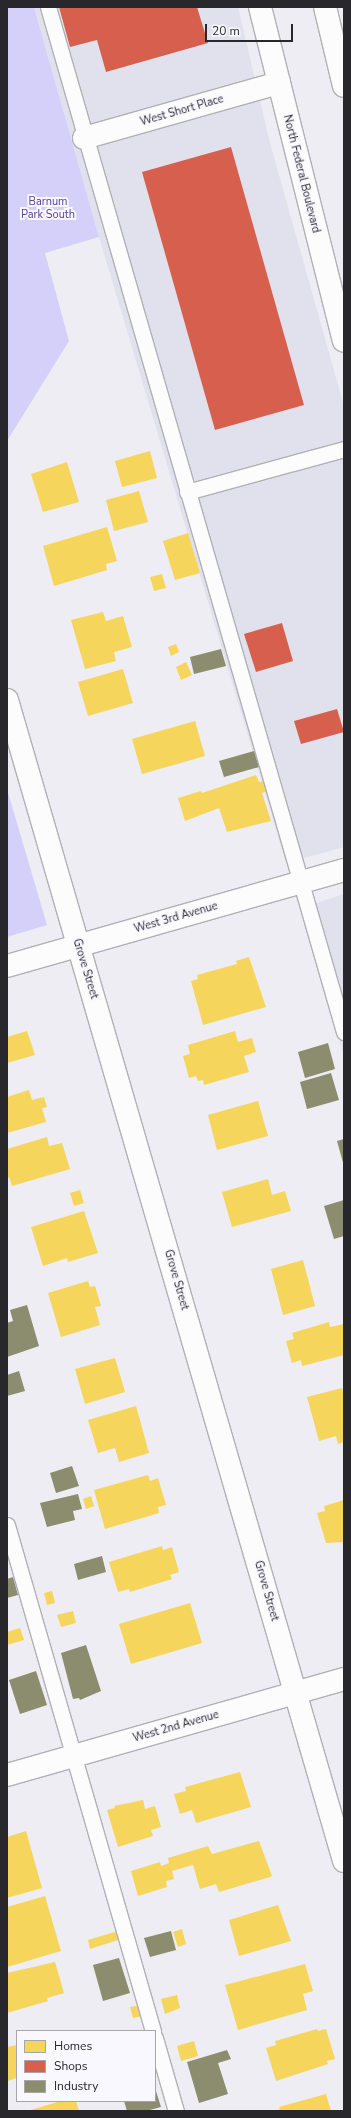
<!DOCTYPE html>
<html>
<head>
<meta charset="utf-8">
<style>
	body { margin:0 }
	#map { position:relative; width:351px; height:2118px; overflow:hidden; background:#ededf3; font-family:"Nunito Sans",sans-serif }
	div>[style] { position:absolute }
	[style*='--x'] { left:calc(var(--x)*1px); top:calc(var(--y)*1px); width:calc(var(--w)*1px); rotate:calc(var(--a)*1deg) }
	.built>* { inset:0; background:#e1e1ee }
	.green>* { inset:0; background:#d5d0f9 }
	.homes>* { inset:0; background:#f6d55c }
	.shops>* { inset:0; background:#d6604d }
	.industry>* { inset:0; background:#8c8c6e }
	.roads { filter:drop-shadow(1px 0 #b0b0b5) drop-shadow(-1px 0 #b0b0b5) drop-shadow(0 1px #b0b0b5) drop-shadow(0 -1px #b0b0b5) }
	.lane>* { height:15px; margin:-7.5px; padding:0 7.5px; transform-origin:7.5px; border-radius:7.5px; background:#fcfcfd }
	.street>* { height:22px; margin:-11px; padding:0 11px; transform-origin:11px; border-radius:11px; background:#fcfcfd }
	.primary>* { height:22px; margin:-11px; padding:0 11px; transform-origin:11px; border-radius:11px; background:#fcfcfd }
	span { translate:-50% -50%; white-space:nowrap; text-align:center; line-height:1.15; -webkit-text-stroke:4px #f9f8ff; paint-order:stroke }
	.street-label { font-size:11px; color:#28282c }
	.park-label { font-size:11px; color:#543f9b }
	.frame { position:absolute; inset:0; border:8px solid #28282c; pointer-events:none }
	.legend { position:absolute; left:16px; top:2030px; width:140px; height:72px; box-sizing:border-box; background:#f9f8ff; border:1px solid #a5a5ab; margin:0; padding:5px 7px; list-style:none; font-size:12px; color:#28282c }
	.legend li { display:flex; align-items:center; gap:8px; height:20px }
	.legend b { width:20px; border:1px solid #a5a5ab }
	.scale { position:absolute; left:205px; top:24px; width:88px; height:18px; box-sizing:border-box; border:2px solid #28282c; border-top:0; padding-left:5px; font-size:12px; line-height:14px; white-space:nowrap; color:#28282c; -webkit-text-stroke:3px #f9f8ff; paint-order:stroke }
</style>
</head>
<body>
<div id="map">
	<div class="built">
		<div style="clip-path:polygon(34px 7px,238px 7px,270px 143px,344px 406px,344px 847px,286px 863px,99px 237px)"></div>
		<div style="clip-path:polygon(344px 894px,344px 1056px,301px 908px)"></div>
	</div>
	<div class="green">
		<div style="clip-path:polygon(7px 7px,34px 7px,99px 237px,45px 253px,69px 341px,7px 441px)"></div>
		<div style="clip-path:polygon(7px 789px,47px 925px,7px 937px)"></div>
	</div>
	<div class="homes">
		<div style="clip-path:polygon(150px 451px,157px 478px,122px 487px,115px 461px)"></div>
		<div style="clip-path:polygon(67px 462px,79px 502px,43px 512px,31px 474px)"></div>
		<div style="clip-path:polygon(139px 491px,148px 522px,114px 531px,106px 500px)"></div>
		<div style="clip-path:polygon(107px 527px,117px 561px,106px 564px,107px 570px,54px 586px,43px 546px)"></div>
		<div style="clip-path:polygon(188px 533px,200px 573px,175px 580px,163px 541px)"></div>
		<div style="clip-path:polygon(162px 574px,166px 588px,154px 591px,150px 577px)"></div>
		<div style="clip-path:polygon(103px 612px,106px 621px,123px 616px,132px 647px,114px 652px,116px 661px,85px 669px,71px 620px)"></div>
		<div style="clip-path:polygon(176px 644px,179px 652px,171px 656px,168px 647px)"></div>
		<div style="clip-path:polygon(186px 662px,192px 675px,181px 680px,176px 667px)"></div>
		<div style="clip-path:polygon(123px 669px,133px 703px,88px 716px,78px 682px)"></div>
		<div style="clip-path:polygon(195px 721px,205px 756px,142px 774px,132px 739px)"></div>
		<div style="clip-path:polygon(256px 775px,259px 782px,265px 781px,269px 791px,262px 793px,271px 821px,227px 832px,219px 808px,185px 821px,178px 798px,201px 791px,202px 793px)"></div>
		<div style="clip-path:polygon(249px 957px,266px 1007px,203px 1025px,191px 981px,198px 979px,197px 975px,237px 964px,236px 961px)"></div>
		<div style="clip-path:polygon(27px 1031px,35px 1055px,7px 1063px,7px 1037px)"></div>
		<div style="clip-path:polygon(235px 1031px,238px 1042px,252px 1038px,256px 1052px,244px 1056px,249px 1072px,204px 1085px,203px 1080px,198px 1081px,196px 1076px,189px 1078px,183px 1056px,190px 1054px,188px 1045px)"></div>
		<div style="clip-path:polygon(29px 1090px,32px 1100px,44px 1097px,47px 1107px,42px 1108px,46px 1122px,7px 1133px,7px 1097px)"></div>
		<div style="clip-path:polygon(258px 1101px,268px 1136px,217px 1150px,208px 1115px)"></div>
		<div style="clip-path:polygon(47px 1137px,49px 1146px,62px 1143px,70px 1169px,12px 1186px,9px 1177px,7px 1178px,7px 1149px)"></div>
		<div style="clip-path:polygon(268px 1179px,272px 1195px,285px 1191px,291px 1211px,232px 1227px,222px 1192px)"></div>
		<div style="clip-path:polygon(80px 1190px,84px 1203px,74px 1206px,70px 1193px)"></div>
		<div style="clip-path:polygon(84px 1211px,98px 1253px,68px 1262px,67px 1258px,43px 1266px,31px 1227px)"></div>
		<div style="clip-path:polygon(303px 1260px,315px 1306px,283px 1315px,271px 1269px)"></div>
		<div style="clip-path:polygon(88px 1281px,90px 1287px,95px 1286px,101px 1306px,95px 1307px,100px 1325px,61px 1337px,48px 1293px)"></div>
		<div style="clip-path:polygon(329px 1322px,330px 1327px,344px 1324px,344px 1355px,302px 1366px,301px 1360px,292px 1363px,286px 1341px,294px 1339px,292px 1333px)"></div>
		<div style="clip-path:polygon(115px 1358px,125px 1392px,85px 1404px,75px 1369px)"></div>
		<div style="clip-path:polygon(342px 1388px,344px 1397px,344px 1442px,338px 1444px,336px 1436px,319px 1441px,307px 1397px)"></div>
		<div style="clip-path:polygon(136px 1406px,149px 1453px,119px 1462px,115px 1448px,98px 1453px,88px 1420px)"></div>
		<div style="clip-path:polygon(148px 1475px,150px 1481px,158px 1478px,166px 1505px,158px 1507px,159px 1513px,105px 1529px,94px 1490px)"></div>
		<div style="clip-path:polygon(91px 1496px,94px 1506px,86px 1509px,83px 1499px)"></div>
		<div style="clip-path:polygon(344px 1500px,344px 1542px,326px 1543px,317px 1513px,325px 1511px,324px 1506px)"></div>
		<div style="clip-path:polygon(162px 1546px,163px 1550px,172px 1547px,179px 1572px,170px 1575px,172px 1579px,130px 1592px,129px 1589px,118px 1592px,109px 1562px)"></div>
		<div style="clip-path:polygon(52px 1591px,55px 1603px,47px 1605px,44px 1593px)"></div>
		<div style="clip-path:polygon(190px 1603px,202px 1643px,131px 1664px,119px 1624px)"></div>
		<div style="clip-path:polygon(73px 1611px,76px 1623px,61px 1627px,57px 1615px)"></div>
		<div style="clip-path:polygon(20px 1628px,24px 1640px,7px 1645px,7px 1632px)"></div>
		<div style="clip-path:polygon(240px 1772px,251px 1807px,196px 1823px,192px 1810px,180px 1814px,174px 1794px,186px 1791px,185px 1787px)"></div>
		<div style="clip-path:polygon(143px 1800px,145px 1809px,155px 1806px,161px 1827px,151px 1830px,153px 1836px,118px 1847px,107px 1810px,115px 1808px,114px 1806px)"></div>
		<div style="clip-path:polygon(26px 1831px,42px 1888px,7px 1898px,7px 1837px)"></div>
		<div style="clip-path:polygon(259px 1841px,272px 1876px,270px 1877px,219px 1892px,216px 1884px,200px 1889px,193px 1865px,172px 1871px,174px 1879px,166px 1881px,167px 1887px,138px 1896px,131px 1871px,160px 1862px,161px 1866px,169px 1863px,168px 1858px,208px 1846px,212px 1854px)"></div>
		<div style="clip-path:polygon(45px 1896px,61px 1951px,7px 1967px,7px 1907px)"></div>
		<div style="clip-path:polygon(278px 1905px,291px 1941px,239px 1956px,229px 1920px)"></div>
		<div style="clip-path:polygon(182px 1929px,186px 1944px,178px 1947px,173px 1932px)"></div>
		<div style="clip-path:polygon(118px 1931px,121px 1939px,90px 1949px,88px 1940px)"></div>
		<div style="clip-path:polygon(55px 1962px,64px 1993px,47px 1998px,48px 2001px,7px 2013px,7px 1973px)"></div>
		<div style="clip-path:polygon(305px 1964px,313px 1991px,303px 1994px,307px 2010px,238px 2030px,225px 1985px)"></div>
		<div style="clip-path:polygon(177px 1995px,180px 2008px,165px 2014px,161px 1999px)"></div>
		<div style="clip-path:polygon(140px 2005px,143px 2016px,133px 2018px,130px 2007px)"></div>
		<div style="clip-path:polygon(317px 2029px,318px 2031px,326px 2029px,335px 2059px,327px 2061px,328px 2064px,276px 2081px,266px 2048px,276px 2045px,275px 2041px)"></div>
		<div style="clip-path:polygon(194px 2041px,198px 2056px,181px 2061px,177px 2046px)"></div>
		<div style="clip-path:polygon(17px 2045px,17px 2082px,16px 2078px,8px 2081px,7px 2076px,7px 2047px)"></div>
		<div style="clip-path:polygon(326px 2094px,331px 2111px,275px 2111px,280px 2109px,279px 2107px)"></div>
		<div style="clip-path:polygon(61px 2101px,76px 2101px,79px 2111px,27px 2111px)"></div>
	</div>
	<div class="shops">
		<div style="clip-path:polygon(59px 7px,197px 7px,208px 43px,106px 72px,97px 40px,70px 47px)"></div>
		<div style="clip-path:polygon(231px 147px,304px 405px,215px 430px,142px 172px)"></div>
		<div style="clip-path:polygon(282px 623px,293px 661px,256px 672px,244px 634px)"></div>
		<div style="clip-path:polygon(337px 709px,344px 732px,301px 744px,294px 721px)"></div>
	</div>
	<div class="industry">
		<div style="clip-path:polygon(221px 649px,226px 666px,194px 674px,190px 657px)"></div>
		<div style="clip-path:polygon(254px 751px,259px 767px,224px 777px,219px 761px)"></div>
		<div style="clip-path:polygon(328px 1043px,335px 1069px,305px 1078px,298px 1052px)"></div>
		<div style="clip-path:polygon(331px 1073px,339px 1100px,307px 1109px,300px 1082px)"></div>
		<div style="clip-path:polygon(344px 1139px,344px 1166px,337px 1141px)"></div>
		<div style="clip-path:polygon(344px 1200px,344px 1236px,334px 1239px,324px 1206px)"></div>
		<div style="clip-path:polygon(27px 1305px,39px 1346px,7px 1357px,7px 1323px,13px 1321px,10px 1310px)"></div>
		<div style="clip-path:polygon(19px 1371px,25px 1391px,7px 1396px,7px 1375px)"></div>
		<div style="clip-path:polygon(72px 1466px,79px 1486px,56px 1493px,50px 1473px)"></div>
		<div style="clip-path:polygon(78px 1494px,82px 1509px,73px 1511px,75px 1520px,47px 1527px,40px 1503px)"></div>
		<div style="clip-path:polygon(102px 1556px,106px 1572px,78px 1580px,74px 1564px)"></div>
		<div style="clip-path:polygon(13px 1577px,18px 1595px,7px 1598px,7px 1579px)"></div>
		<div style="clip-path:polygon(86px 1645px,101px 1691px,80px 1700px,79px 1698px,73px 1699px,61px 1653px)"></div>
		<div style="clip-path:polygon(36px 1671px,47px 1705px,20px 1714px,9px 1680px)"></div>
		<div style="clip-path:polygon(171px 1931px,176px 1950px,150px 1957px,144px 1938px)"></div>
		<div style="clip-path:polygon(119px 1958px,130px 1993px,103px 2001px,93px 1965px)"></div>
		<div style="clip-path:polygon(227px 2050px,231px 2059px,218px 2063px,228px 2094px,199px 2103px,187px 2062px)"></div>
		<div style="clip-path:polygon(155px 2088px,161px 2107px,146px 2111px,127px 2111px,124px 2101px,155px 2101px)"></div>
	</div>
	<div class="roads">
		<div class="lane">
			<div style="--x:48;--y:7;--w:1067;--a:73.89"></div>
			<div style="--x:187;--y:492;--w:163;--a:-15.3"></div>
			<div style="--x:7;--y:1525;--w:527;--a:73.91"></div>
			<div style="--x:155;--y:2038;--w:76;--a:74"></div>
		</div>
		<div class="street">
			<div style="--x:84;--y:138;--w:203;--a:-15.8"></div>
			<div style="--x:7;--y:700;--w:1209;--a:73.81"></div>
			<div style="--x:7;--y:966;--w:350;--a:-15.9"></div>
			<div style="--x:7;--y:1775;--w:350;--a:-15.9"></div>
		</div>
		<div class="primary">
			<div style="--x:260;--y:7;--w:344;--a:75.9"></div>
			<div style="--x:325;--y:7;--w:81;--a:76.5"></div>
		</div>
	</div>
	<div class="street-label">
		<span style="left:182px;top:111px;rotate:-16deg">West Short Place</span>
		<span style="left:301px;top:174px;rotate:76deg">North Federal Boulevard</span>
		<span style="left:176px;top:918px;rotate:-16deg">West 3rd Avenue</span>
		<span style="left:85px;top:969px;rotate:73deg">Grove Street</span>
		<span style="left:176px;top:1280px;rotate:74deg">Grove Street</span>
		<span style="left:266px;top:1591px;rotate:74deg">Grove Street</span>
		<span style="left:176px;top:1727px;rotate:-16deg">West 2nd Avenue</span>
	</div>
	<div class="park-label">
		<span style="left:48px;top:209px">Barnum<br>Park South</span>
	</div>
	<div class="frame"></div>
	<ul class="legend">
	<li><b style="height:11px;background:#f6d55c"></b>Homes</li>
	<li><b style="height:11px;background:#d6604d"></b>Shops</li>
	<li><b style="height:11px;background:#8c8c6e"></b>Industry</li>
	</ul>
	<div class="scale">20 m</div>
</div>
</body>
</html>
